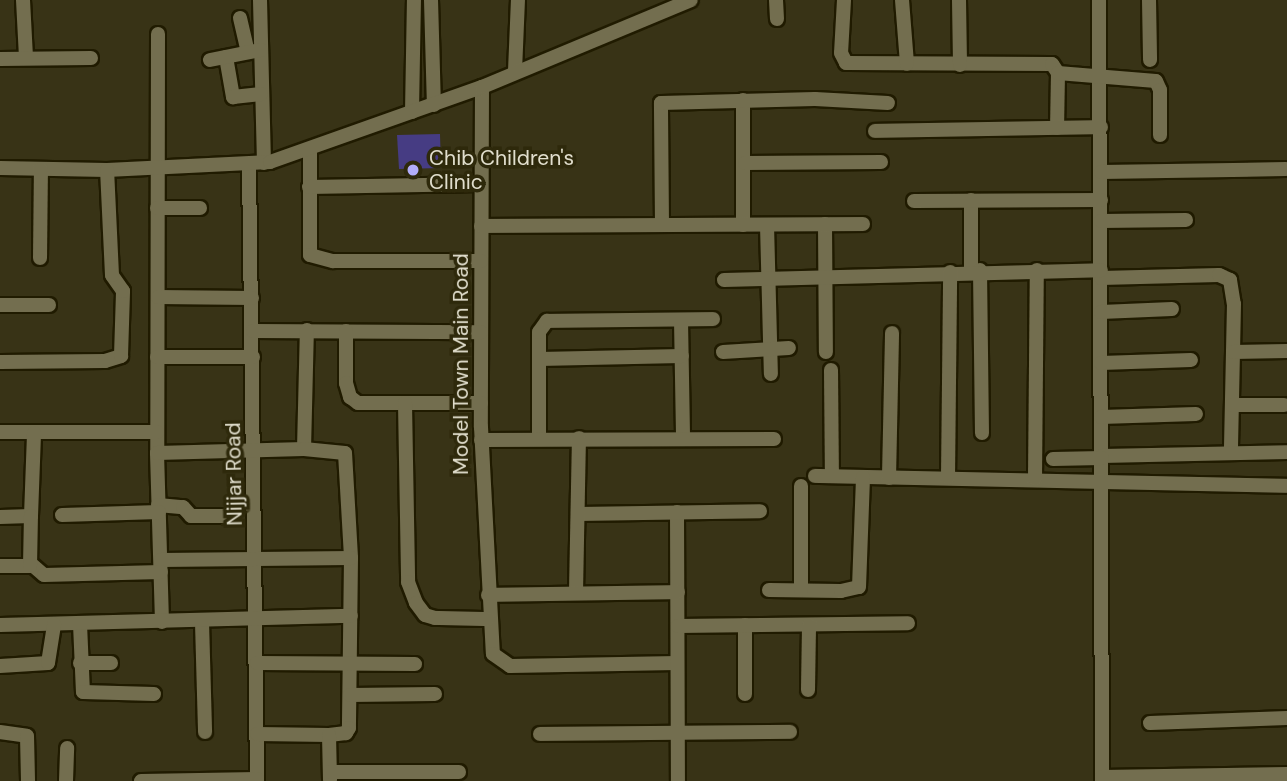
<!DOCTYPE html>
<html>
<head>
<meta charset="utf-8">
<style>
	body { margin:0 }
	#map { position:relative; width:1287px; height:781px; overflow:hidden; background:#383316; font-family:"DM Sans",sans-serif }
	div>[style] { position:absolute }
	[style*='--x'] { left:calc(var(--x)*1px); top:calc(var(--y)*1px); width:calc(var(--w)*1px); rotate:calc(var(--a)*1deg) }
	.building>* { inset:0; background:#463c83 }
	.roads { filter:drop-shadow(2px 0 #201b00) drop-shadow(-2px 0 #201b00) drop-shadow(0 2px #201b00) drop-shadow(0 -2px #201b00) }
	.minor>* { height:14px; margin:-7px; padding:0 7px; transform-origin:7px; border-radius:7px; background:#736e4f }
	.dots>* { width:19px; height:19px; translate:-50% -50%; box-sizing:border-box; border:4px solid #2e290b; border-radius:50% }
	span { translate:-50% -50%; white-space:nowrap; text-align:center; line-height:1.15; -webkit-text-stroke:7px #2e290b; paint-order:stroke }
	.poi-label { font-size:21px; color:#e1decd }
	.left { translate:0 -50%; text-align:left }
	.street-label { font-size:21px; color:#e1decd }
</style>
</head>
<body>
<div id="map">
	<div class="building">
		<div style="clip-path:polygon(440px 134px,441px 168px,399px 169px,397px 135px)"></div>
	</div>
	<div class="roads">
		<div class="minor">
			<div style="--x:23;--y:0;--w:58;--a:87"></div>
			<div style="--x:260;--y:0;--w:163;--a:88.6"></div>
			<div style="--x:431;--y:0;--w:105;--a:88.4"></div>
			<div style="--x:776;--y:0;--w:19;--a:87"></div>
			<div style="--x:844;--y:0;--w:53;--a:93.2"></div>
			<div style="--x:841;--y:53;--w:11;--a:63"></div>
			<div style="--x:846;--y:63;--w:206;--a:0.3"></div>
			<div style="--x:1052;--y:64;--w:11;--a:56"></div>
			<div style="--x:1058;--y:73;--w:55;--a:91"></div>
			<div style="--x:902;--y:0;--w:64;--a:85.5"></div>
			<div style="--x:959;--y:0;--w:65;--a:89.1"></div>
			<div style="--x:1099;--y:0;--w:781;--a:89.78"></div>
			<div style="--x:1149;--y:0;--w:60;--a:89"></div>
			<div style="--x:240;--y:18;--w:35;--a:77"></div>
			<div style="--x:158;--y:34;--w:419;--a:90.1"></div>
			<div style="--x:157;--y:453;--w:169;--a:88.3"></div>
			<div style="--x:226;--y:57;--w:41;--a:80.1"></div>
			<div style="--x:233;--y:97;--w:28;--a:-6"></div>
			<div style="--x:0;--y:59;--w:91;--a:-0.6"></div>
			<div style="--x:210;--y:60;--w:52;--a:-11.1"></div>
			<div style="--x:515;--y:71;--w:71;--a:-87.6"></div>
			<div style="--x:1058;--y:73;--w:98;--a:4.7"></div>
			<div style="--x:1156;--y:81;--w:10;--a:66"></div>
			<div style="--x:1160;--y:90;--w:45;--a:90"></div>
			<div style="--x:482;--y:87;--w:340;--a:90.2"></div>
			<div style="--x:481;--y:427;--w:227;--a:87"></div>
			<div style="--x:493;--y:654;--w:21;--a:35"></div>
			<div style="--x:510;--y:666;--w:167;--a:-1"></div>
			<div style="--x:743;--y:100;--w:125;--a:90"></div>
			<div style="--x:412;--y:112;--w:112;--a:-89"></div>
			<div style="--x:875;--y:131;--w:226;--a:-1"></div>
			<div style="--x:310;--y:151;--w:104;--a:90"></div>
			<div style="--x:310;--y:255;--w:24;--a:15"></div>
			<div style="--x:333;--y:261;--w:148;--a:0"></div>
			<div style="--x:745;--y:163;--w:136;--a:-0.4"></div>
			<div style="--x:249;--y:166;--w:615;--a:89.25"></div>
			<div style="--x:0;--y:168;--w:107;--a:1.1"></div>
			<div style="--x:107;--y:170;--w:163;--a:-2.8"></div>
			<div style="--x:270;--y:162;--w:225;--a:-19.5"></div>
			<div style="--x:482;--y:87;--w:226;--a:-22.6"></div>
			<div style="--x:1101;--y:172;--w:185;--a:-0.9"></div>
			<div style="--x:309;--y:187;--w:172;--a:-1"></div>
			<div style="--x:971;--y:200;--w:71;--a:90"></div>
			<div style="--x:914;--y:201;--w:187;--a:-0.3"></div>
			<div style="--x:157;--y:208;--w:43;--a:0"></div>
			<div style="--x:1101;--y:221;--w:85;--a:-0.7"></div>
			<div style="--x:662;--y:224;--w:121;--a:-90.5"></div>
			<div style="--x:661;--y:103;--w:154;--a:-1.5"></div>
			<div style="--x:815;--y:99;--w:73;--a:3.1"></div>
			<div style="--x:825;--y:224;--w:128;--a:89.6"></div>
			<div style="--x:767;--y:225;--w:149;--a:88.5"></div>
			<div style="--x:481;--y:226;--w:382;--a:-0.3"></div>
			<div style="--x:40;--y:258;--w:89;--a:-89.4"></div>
			<div style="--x:980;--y:270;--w:163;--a:89.3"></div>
			<div style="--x:1101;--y:278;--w:118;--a:-1.5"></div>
			<div style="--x:1219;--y:275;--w:12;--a:24"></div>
			<div style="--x:1230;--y:280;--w:24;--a:81"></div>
			<div style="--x:1234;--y:304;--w:148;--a:91.2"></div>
			<div style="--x:724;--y:280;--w:377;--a:-1.5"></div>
			<div style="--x:158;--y:297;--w:94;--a:0.6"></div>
			<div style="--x:0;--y:305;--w:49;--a:0"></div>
			<div style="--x:1101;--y:312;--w:71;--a:-2.4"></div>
			<div style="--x:681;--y:320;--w:118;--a:89"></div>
			<div style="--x:253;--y:331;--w:228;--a:0.3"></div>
			<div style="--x:346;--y:331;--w:52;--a:90"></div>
			<div style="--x:346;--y:383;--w:15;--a:74"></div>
			<div style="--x:350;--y:397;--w:10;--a:37"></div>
			<div style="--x:358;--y:403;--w:123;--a:0"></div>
			<div style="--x:723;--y:352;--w:66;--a:-3.5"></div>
			<div style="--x:1233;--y:352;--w:54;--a:-1.1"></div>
			<div style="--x:157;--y:357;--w:96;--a:0"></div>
			<div style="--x:539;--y:359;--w:143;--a:-1.2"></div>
			<div style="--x:0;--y:362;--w:105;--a:-0.5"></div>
			<div style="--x:105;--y:361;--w:17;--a:-17"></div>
			<div style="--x:121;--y:356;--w:65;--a:-88.2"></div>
			<div style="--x:123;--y:291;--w:19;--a:-125"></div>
			<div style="--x:112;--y:275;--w:105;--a:-92.7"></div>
			<div style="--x:1101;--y:363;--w:90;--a:-1.9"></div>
			<div style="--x:831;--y:370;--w:106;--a:89.5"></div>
			<div style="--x:405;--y:403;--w:179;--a:89"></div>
			<div style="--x:408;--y:582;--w:22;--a:69"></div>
			<div style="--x:416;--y:603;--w:15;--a:53"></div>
			<div style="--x:425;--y:615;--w:10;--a:17"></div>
			<div style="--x:435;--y:618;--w:53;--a:1.1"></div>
			<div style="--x:1232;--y:405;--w:52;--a:0"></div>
			<div style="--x:1101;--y:417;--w:95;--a:-1.8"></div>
			<div style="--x:0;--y:432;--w:157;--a:0"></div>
			<div style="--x:539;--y:438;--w:106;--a:-90"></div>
			<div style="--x:539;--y:332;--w:14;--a:-54"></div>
			<div style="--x:547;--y:321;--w:166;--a:-0.7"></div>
			<div style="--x:481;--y:440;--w:293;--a:-0.2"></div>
			<div style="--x:304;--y:449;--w:119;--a:-88.6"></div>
			<div style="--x:157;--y:453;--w:147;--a:-1.6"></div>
			<div style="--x:304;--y:449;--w:41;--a:5.6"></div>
			<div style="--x:345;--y:453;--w:105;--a:86.7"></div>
			<div style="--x:351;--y:558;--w:170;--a:90.7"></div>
			<div style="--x:349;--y:728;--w:6;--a:121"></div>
			<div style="--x:346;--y:733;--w:17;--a:173"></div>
			<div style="--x:329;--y:735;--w:72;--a:-179.2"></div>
			<div style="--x:1102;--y:456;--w:185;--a:-1.2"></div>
			<div style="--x:1053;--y:459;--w:49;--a:-1.2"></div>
			<div style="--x:815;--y:476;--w:472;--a:1.2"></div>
			<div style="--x:889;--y:478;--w:145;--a:-88.8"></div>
			<div style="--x:948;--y:478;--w:206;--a:-89.4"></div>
			<div style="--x:1035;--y:479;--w:209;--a:-89.5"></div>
			<div style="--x:158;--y:505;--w:25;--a:5"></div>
			<div style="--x:183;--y:507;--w:12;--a:48"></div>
			<div style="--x:191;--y:516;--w:37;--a:0"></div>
			<div style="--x:677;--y:512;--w:269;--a:89.8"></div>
			<div style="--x:578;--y:514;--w:182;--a:-0.9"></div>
			<div style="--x:62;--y:515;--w:97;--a:-1.8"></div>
			<div style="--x:0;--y:517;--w:31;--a:-2"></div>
			<div style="--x:31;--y:516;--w:83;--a:-87.9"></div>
			<div style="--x:161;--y:560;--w:190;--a:-0.6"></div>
			<div style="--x:30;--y:563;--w:18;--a:41"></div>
			<div style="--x:44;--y:575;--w:117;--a:-1.5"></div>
			<div style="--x:0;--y:566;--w:30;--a:0"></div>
			<div style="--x:30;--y:566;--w:50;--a:-88.9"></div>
			<div style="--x:769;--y:590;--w:72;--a:0.8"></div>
			<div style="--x:841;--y:591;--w:18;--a:-13"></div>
			<div style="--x:859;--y:587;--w:110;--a:-87.9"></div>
			<div style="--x:801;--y:590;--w:104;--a:-90"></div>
			<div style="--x:576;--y:592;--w:154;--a:-88.9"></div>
			<div style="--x:488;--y:595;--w:190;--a:-0.9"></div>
			<div style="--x:202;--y:622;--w:110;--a:88.4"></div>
			<div style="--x:80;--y:624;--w:68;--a:87.5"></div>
			<div style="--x:83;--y:692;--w:71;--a:1.6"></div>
			<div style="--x:0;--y:625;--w:351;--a:-1.5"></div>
			<div style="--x:745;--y:625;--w:69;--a:90"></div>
			<div style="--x:678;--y:626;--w:230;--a:-0.7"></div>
			<div style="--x:80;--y:663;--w:31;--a:0"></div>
			<div style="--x:257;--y:663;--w:158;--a:0.4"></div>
			<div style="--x:0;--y:666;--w:48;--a:-3.6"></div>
			<div style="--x:48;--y:663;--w:39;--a:-81"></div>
			<div style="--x:808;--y:690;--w:65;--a:-89.1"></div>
			<div style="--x:350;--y:695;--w:85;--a:-0.7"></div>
			<div style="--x:1150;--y:723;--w:137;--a:-2.1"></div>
			<div style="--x:0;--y:732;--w:27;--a:8"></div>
			<div style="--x:27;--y:736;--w:45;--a:88.7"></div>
			<div style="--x:540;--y:734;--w:250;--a:-0.5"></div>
			<div style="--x:329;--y:735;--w:45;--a:88.7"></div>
			<div style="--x:330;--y:772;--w:129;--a:0"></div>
			<div style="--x:1102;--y:777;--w:185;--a:-0.9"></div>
			<div style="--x:66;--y:781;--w:33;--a:-88"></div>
			<div style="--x:141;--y:781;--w:116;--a:-1"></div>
		</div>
	</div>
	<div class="dots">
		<div style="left:413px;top:170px;background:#b2adf9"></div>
	</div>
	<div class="poi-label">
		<span class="left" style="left:429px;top:170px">Chib Children's<br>Clinic</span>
	</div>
	<div class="street-label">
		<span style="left:461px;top:364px;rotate:-90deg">Model Town Main Road</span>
		<span style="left:234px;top:474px;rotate:-91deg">Nijjar Road</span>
	</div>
</div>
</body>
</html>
